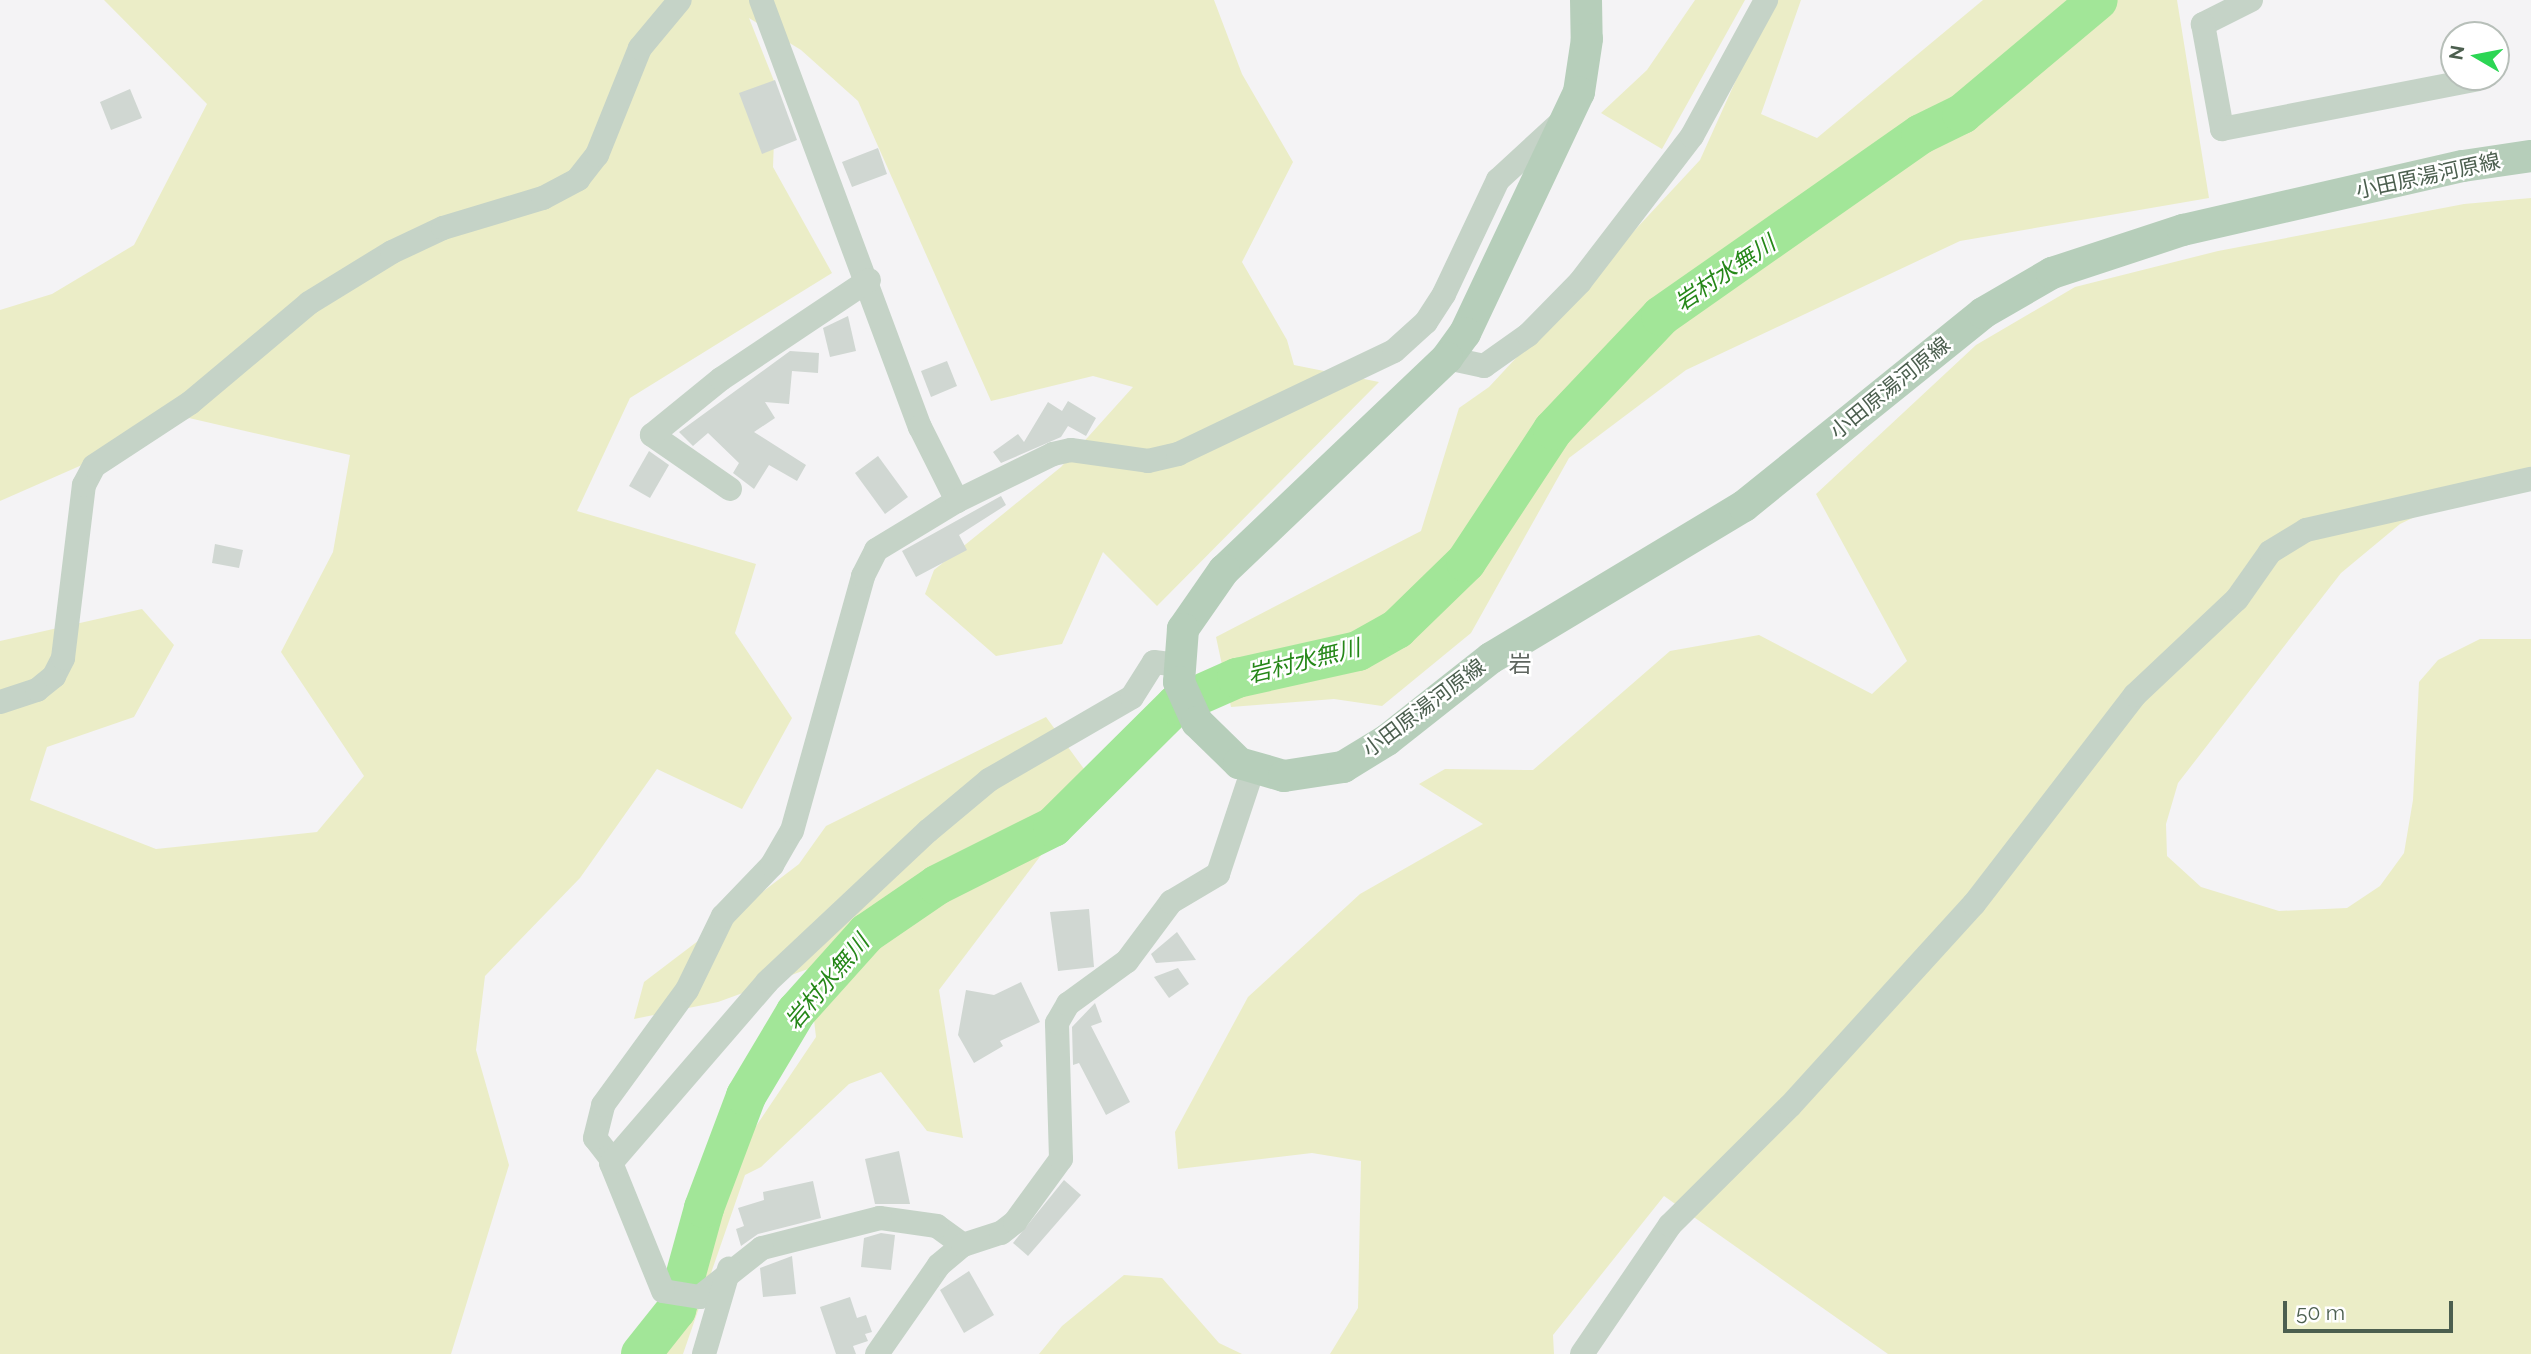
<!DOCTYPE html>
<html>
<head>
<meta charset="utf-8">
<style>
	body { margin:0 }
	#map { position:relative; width:2531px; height:1354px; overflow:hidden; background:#f4f3f5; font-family:Raleway,"Noto Sans JP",sans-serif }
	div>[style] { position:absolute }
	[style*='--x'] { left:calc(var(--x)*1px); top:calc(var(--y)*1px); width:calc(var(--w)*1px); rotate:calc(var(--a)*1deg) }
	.green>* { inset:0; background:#ebedc7 }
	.river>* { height:40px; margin:-20px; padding:0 20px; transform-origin:20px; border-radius:20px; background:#a2e698 }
	.building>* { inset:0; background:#d0d7d2 }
	.minor>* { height:24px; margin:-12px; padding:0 12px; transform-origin:12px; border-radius:12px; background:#c5d3c7 }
	.major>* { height:32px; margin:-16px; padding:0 16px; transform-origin:16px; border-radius:16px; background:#b6ceba }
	span { translate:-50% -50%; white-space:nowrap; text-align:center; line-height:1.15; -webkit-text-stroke:5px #fff; paint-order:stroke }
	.street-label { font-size:21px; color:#4c5f4f }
	.water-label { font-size:23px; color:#258718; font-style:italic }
	.neighbourhood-label { font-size:23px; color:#606761 }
	.north { position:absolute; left:2440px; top:21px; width:70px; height:70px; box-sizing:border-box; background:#fff; border:2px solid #b7bfb9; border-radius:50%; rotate:280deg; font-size:19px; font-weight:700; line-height:28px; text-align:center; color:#4c5f4f }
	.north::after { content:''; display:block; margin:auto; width:24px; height:32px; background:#2cd654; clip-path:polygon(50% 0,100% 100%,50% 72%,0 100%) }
	.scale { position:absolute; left:2283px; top:1301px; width:170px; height:32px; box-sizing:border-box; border:4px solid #4c5f4f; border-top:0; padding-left:9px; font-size:21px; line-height:24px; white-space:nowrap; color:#4c5f4f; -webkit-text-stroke:5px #fff; paint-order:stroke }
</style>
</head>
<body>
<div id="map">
	<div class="green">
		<div style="clip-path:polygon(104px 0,1214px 0,1242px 74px,1293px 162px,1242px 262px,1287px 340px,1294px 365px,1379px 382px,1157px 606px,1103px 552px,1062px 644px,996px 656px,925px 594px,934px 570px,1061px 467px,1133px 387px,1093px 376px,991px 401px,858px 101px,801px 50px,749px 18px,776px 86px,773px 167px,832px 273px,630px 398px,577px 511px,756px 564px,735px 633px,792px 718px,742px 809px,657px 769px,580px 878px,485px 976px,476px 1050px,509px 1165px,451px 1354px,0 1354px,0 641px,142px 609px,174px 645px,134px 717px,47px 747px,30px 800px,156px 849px,317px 832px,364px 776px,281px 652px,333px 552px,350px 455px,189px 418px,0 501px,0 310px,52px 294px,134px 245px,207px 104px)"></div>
		<div style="clip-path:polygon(1695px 0,1745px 0,1662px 149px,1601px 113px,1647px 70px)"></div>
		<div style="clip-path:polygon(1772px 0,1801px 0,1761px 114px,1817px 138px,1983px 0,2177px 0,2209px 198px,1960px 241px,1686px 370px,1569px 458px,1471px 633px,1382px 706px,1334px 699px,1231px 707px,1216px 637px,1421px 531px,1459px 408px,1489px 387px,1700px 160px)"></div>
		<div style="clip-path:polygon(2531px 198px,2531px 478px,2446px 502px,2400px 524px,2341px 573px,2178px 783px,2166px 824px,2167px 856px,2201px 887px,2279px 911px,2347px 908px,2380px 886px,2404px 853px,2413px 800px,2419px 682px,2438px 660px,2480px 639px,2531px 639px,2531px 1354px,1888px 1354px,1664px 1196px,1553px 1335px,1554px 1354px,1330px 1354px,1358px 1308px,1361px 1161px,1312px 1153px,1178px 1169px,1175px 1132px,1248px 997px,1360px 894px,1483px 824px,1419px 784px,1445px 769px,1533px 770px,1670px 651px,1759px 635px,1872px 694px,1907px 661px,1816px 494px,1976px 345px,2075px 287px,2218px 251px,2464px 204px)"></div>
		<div style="clip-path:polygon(1046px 717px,1095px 784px,939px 990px,963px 1138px,927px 1131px,881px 1072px,849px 1084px,761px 1167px,745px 1175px,683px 1354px,666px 1354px,742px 1147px,816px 1037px,808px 969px,718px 1002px,634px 1019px,644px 982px,799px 864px,826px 826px)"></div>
		<div style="clip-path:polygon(1124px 1275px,1162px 1278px,1219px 1343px,1242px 1354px,1039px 1354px,1062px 1326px)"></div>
	</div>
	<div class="river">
		<div style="--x:641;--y:1354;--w:56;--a:-51.5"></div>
		<div style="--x:676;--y:1310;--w:106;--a:-74.6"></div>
		<div style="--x:704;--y:1208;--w:120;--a:-69.4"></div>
		<div style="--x:746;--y:1096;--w:98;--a:-59.2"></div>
		<div style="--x:796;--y:1012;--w:106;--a:-48.1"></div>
		<div style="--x:867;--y:933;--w:85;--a:-34.4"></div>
		<div style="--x:937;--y:885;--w:130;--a:-26.6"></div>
		<div style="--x:1053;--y:827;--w:173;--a:-44.8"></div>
		<div style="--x:1176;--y:705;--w:67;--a:-23.9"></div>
		<div style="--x:1237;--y:678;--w:124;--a:-12.6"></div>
		<div style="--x:1358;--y:651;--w:45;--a:-29.4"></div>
		<div style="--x:1397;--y:629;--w:96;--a:-44.2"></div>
		<div style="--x:1466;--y:562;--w:158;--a:-56.6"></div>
		<div style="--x:1553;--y:430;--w:157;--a:-46.5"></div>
		<div style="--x:1661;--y:316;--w:317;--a:-35"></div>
		<div style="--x:1921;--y:134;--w:46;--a:-26"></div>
		<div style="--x:1962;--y:114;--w:177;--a:-40"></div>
	</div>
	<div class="building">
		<div style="clip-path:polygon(775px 80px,797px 140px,762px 154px,739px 93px)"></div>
		<div style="clip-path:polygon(130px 89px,142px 118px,111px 130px,100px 102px)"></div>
		<div style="clip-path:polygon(878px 148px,887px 174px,852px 187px,842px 162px)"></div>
		<div style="clip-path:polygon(848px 316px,856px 351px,830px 357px,823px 328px)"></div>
		<div style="clip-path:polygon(790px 351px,819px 353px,818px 373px,792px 371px,789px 404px,765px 402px,775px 418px,754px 432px,806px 465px,797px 481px,769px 465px,754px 489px,733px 473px,739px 463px,708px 433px,693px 446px,679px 432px)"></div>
		<div style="clip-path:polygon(947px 361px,957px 386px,931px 397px,921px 371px)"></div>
		<div style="clip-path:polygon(1068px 401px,1096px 418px,1086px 436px,1068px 426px,1061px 437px,1001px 463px,993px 452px,1018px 434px,1024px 442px,1048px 402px,1062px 411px)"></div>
		<div style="clip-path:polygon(649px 451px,669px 465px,650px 498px,629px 486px)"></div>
		<div style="clip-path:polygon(878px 456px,908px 497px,885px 514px,855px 473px)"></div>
		<div style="clip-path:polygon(1001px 496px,1006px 505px,959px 535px,967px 550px,916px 577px,902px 551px)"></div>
		<div style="clip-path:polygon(215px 544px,243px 550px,239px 568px,212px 563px)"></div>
		<div style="clip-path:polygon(1089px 909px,1094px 967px,1058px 971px,1050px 912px)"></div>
		<div style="clip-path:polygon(1177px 932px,1196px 960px,1156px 963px,1151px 954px)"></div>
		<div style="clip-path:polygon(1178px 968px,1189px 984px,1169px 998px,1154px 977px)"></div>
		<div style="clip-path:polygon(1021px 982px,1040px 1022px,1000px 1041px,1003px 1046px,974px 1063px,958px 1035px,966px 990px,994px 995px)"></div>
		<div style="clip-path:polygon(1095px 1003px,1102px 1022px,1091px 1026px,1130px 1102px,1106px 1115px,1079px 1063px,1073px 1065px,1072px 1027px)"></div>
		<div style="clip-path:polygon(899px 1151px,910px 1204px,875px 1204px,865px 1159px)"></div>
		<div style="clip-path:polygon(1064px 1180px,1081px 1195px,1028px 1256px,1013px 1243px)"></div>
		<div style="clip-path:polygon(813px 1181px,821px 1218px,758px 1234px,741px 1246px,736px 1229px,744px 1226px,738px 1208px,764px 1200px,763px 1192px)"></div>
		<div style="clip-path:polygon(881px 1233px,895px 1235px,891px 1270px,861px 1267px,864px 1238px)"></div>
		<div style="clip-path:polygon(792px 1256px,796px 1294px,763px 1297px,760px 1268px)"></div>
		<div style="clip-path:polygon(969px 1271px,994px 1315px,964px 1333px,940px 1290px)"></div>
		<div style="clip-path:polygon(850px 1297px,857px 1318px,866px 1315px,872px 1332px,865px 1334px,868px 1341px,853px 1346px,856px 1354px,836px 1354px,820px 1307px)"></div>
	</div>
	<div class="minor">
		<div style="--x:761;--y:0;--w:456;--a:69.6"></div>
		<div style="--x:920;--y:427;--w:83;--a:63.4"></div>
		<div style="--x:2251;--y:0;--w:54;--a:153.4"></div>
		<div style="--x:2203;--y:24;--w:107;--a:79.7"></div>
		<div style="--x:2222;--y:129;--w:258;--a:-11"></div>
		<div style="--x:1447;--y:358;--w:38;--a:12"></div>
		<div style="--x:1484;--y:366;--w:54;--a:-35.2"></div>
		<div style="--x:1528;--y:335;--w:74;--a:-45.5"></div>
		<div style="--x:1580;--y:282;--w:184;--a:-52.5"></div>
		<div style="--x:1692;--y:136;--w:155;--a:-61.4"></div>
		<div style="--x:730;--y:489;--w:95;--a:-145.3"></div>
		<div style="--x:652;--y:435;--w:89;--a:-39.1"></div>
		<div style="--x:721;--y:379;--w:178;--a:-33.8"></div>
		<div style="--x:0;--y:702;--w:39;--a:-18"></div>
		<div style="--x:37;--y:690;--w:22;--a:-39"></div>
		<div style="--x:54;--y:676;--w:20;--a:-63"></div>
		<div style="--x:63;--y:658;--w:174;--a:-83.1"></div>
		<div style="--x:84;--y:485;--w:21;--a:-62"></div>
		<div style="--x:94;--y:466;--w:115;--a:-33.3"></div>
		<div style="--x:190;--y:403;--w:155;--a:-40"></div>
		<div style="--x:309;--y:303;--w:97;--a:-31.6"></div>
		<div style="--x:392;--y:252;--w:56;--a:-25.2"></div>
		<div style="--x:443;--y:228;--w:104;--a:-16.7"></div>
		<div style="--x:543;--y:198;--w:40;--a:-28"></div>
		<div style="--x:578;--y:179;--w:31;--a:-52"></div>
		<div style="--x:597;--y:155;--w:115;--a:-68.1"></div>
		<div style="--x:640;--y:48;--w:62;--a:-50.2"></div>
		<div style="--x:613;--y:1161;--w:29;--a:-128"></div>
		<div style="--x:595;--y:1138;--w:34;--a:-76"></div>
		<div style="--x:603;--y:1105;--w:142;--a:-53.9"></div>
		<div style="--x:687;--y:990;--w:82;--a:-64.1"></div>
		<div style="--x:723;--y:916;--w:71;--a:-46.1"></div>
		<div style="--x:772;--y:865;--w:39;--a:-60"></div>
		<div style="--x:792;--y:831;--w:265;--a:-74.4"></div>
		<div style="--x:863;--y:576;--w:29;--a:-63"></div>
		<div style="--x:876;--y:550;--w:95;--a:-31.2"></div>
		<div style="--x:957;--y:501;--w:107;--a:-26.1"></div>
		<div style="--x:1053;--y:454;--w:18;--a:-13"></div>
		<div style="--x:1071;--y:450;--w:78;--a:8.1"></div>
		<div style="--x:1148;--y:461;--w:31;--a:-13"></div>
		<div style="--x:1178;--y:454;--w:239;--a:-25.5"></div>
		<div style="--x:1394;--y:351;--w:43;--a:-42.2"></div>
		<div style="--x:1426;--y:322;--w:33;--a:-57"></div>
		<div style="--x:1444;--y:294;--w:126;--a:-64.7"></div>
		<div style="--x:1498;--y:180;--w:86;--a:-42.6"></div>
		<div style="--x:963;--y:1245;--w:32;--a:-144"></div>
		<div style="--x:937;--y:1226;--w:58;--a:-172"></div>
		<div style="--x:880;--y:1218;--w:122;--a:165.7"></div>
		<div style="--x:762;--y:1248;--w:79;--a:141.7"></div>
		<div style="--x:700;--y:1297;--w:37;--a:-171"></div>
		<div style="--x:663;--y:1291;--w:138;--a:-112.1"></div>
		<div style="--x:611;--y:1163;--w:239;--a:-49.2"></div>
		<div style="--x:767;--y:982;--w:221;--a:-43.2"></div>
		<div style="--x:928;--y:831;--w:80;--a:-39.9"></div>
		<div style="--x:989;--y:780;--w:165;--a:-30.1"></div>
		<div style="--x:1132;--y:697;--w:41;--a:-57.8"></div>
		<div style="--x:1154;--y:662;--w:24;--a:7"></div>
		<div style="--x:704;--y:1354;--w:89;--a:-73.6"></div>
		<div style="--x:877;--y:1354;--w:108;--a:-55.1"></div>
		<div style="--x:939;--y:1265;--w:31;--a:-40"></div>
		<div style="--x:963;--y:1245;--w:40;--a:-18"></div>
		<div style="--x:1001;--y:1233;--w:18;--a:-38"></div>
		<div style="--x:1015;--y:1222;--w:78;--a:-53.9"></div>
		<div style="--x:1061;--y:1159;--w:136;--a:-91.7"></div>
		<div style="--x:1057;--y:1023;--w:22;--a:-60"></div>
		<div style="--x:1068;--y:1004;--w:73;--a:-36.1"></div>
		<div style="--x:1127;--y:961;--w:74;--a:-53.3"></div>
		<div style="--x:1171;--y:902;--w:55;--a:-30.8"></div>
		<div style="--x:1218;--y:874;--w:111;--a:-71.6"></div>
		<div style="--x:1582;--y:1354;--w:156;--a:-55.7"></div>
		<div style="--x:1670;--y:1225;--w:169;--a:-44.8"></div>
		<div style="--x:1790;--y:1106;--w:273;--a:-47.7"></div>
		<div style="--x:1974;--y:904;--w:264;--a:-52.4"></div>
		<div style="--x:2135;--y:695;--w:140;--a:-43.3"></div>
		<div style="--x:2237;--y:599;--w:57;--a:-54.9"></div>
		<div style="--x:2270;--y:552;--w:42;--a:-31.4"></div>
		<div style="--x:2306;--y:530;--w:231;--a:-12.8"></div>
	</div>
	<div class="major">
		<div style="--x:1586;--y:0;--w:39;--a:89"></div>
		<div style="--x:1587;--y:39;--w:54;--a:98.6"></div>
		<div style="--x:1579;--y:92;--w:267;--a:115.3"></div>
		<div style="--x:1465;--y:333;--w:31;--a:126"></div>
		<div style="--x:1447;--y:358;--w:308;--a:136.4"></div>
		<div style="--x:1224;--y:570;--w:72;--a:124.8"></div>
		<div style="--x:1183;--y:629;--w:53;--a:94.3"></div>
		<div style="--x:1179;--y:682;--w:44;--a:65.8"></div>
		<div style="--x:1197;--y:722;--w:59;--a:44.3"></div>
		<div style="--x:1239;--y:763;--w:47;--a:16.1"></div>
		<div style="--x:1284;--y:776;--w:60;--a:-8.7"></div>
		<div style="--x:1343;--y:767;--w:52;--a:-31.5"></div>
		<div style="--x:1387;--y:740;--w:132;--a:-38.3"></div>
		<div style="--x:1491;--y:658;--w:295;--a:-31"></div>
		<div style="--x:1744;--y:506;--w:307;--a:-38.9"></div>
		<div style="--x:1983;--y:313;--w:80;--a:-30.1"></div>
		<div style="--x:2052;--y:273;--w:138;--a:-18.2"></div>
		<div style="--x:2183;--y:230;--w:287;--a:-12.9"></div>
		<div style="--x:2463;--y:166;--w:69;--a:-8.4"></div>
	</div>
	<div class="street-label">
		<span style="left:2428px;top:176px;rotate:-12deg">小田原湯河原線</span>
		<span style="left:1890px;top:388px;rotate:-39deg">小田原湯河原線</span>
		<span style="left:1424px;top:708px;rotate:-37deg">小田原湯河原線</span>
	</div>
	<div class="water-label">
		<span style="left:1725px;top:273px;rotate:-34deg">岩村水無川</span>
		<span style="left:1304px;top:661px;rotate:-14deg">岩村水無川</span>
		<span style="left:827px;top:982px;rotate:-50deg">岩村水無川</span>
	</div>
	<div class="neighbourhood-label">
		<span style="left:1520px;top:664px">岩</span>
	</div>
	<div class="north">N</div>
	<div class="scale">50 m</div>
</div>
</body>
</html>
